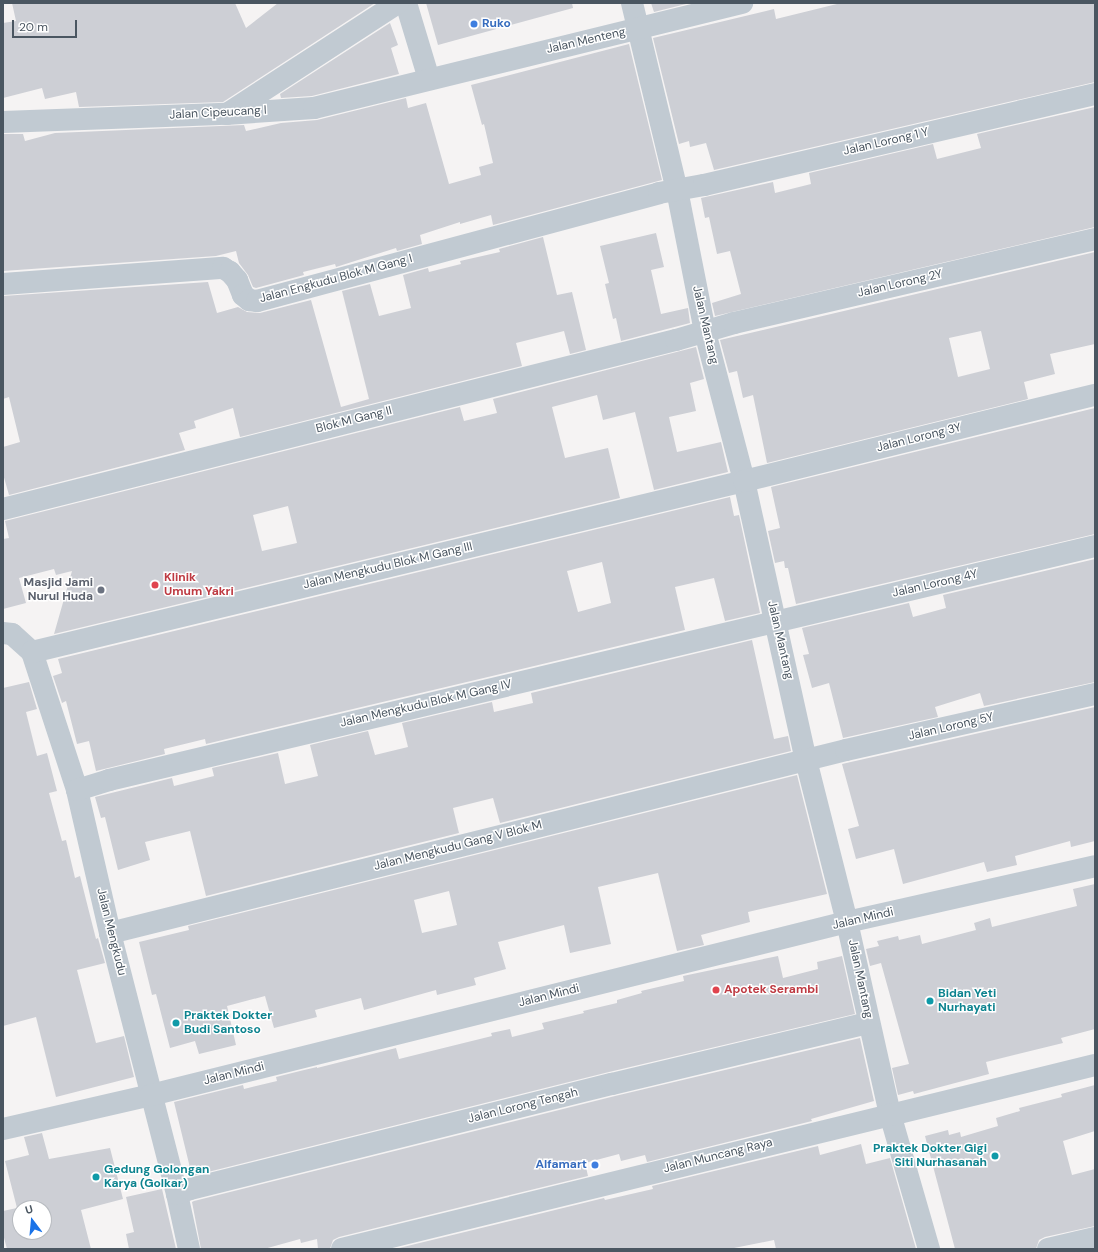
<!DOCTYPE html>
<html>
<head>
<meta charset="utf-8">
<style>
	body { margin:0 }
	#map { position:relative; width:1098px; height:1252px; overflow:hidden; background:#f5f3f3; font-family:"DM Sans",sans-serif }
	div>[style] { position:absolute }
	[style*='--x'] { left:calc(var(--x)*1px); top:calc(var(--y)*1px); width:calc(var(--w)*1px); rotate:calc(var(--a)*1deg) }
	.building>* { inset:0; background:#cdcfd5 }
	.minor>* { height:22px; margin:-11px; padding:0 11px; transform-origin:11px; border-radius:11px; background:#c1cad2 }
	.dots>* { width:11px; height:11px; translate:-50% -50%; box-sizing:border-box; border:2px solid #fff; border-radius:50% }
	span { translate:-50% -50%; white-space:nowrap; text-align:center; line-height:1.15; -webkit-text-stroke:3px #fff; paint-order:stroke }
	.shop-label { font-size:12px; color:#366cbe; font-weight:700 }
	.left { translate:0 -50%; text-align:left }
	.right { translate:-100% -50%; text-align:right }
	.street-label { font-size:12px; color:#4a5661 }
	.health-label { font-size:12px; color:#be3a42; font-weight:700 }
	.worship-label { font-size:12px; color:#5b616d; font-weight:700 }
	.culture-label { font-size:12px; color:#0d838f; font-weight:700 }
	.frame { position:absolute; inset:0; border:4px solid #4a5661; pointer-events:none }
	.north { position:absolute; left:12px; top:1200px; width:40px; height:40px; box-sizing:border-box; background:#fff; border:1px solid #b7bbc0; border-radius:50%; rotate:344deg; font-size:11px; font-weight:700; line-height:16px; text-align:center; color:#4a5661 }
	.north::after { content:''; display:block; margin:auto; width:14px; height:18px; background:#1a73e8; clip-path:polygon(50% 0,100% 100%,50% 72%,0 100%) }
	.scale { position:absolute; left:12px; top:20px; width:65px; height:18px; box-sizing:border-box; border:2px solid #4a5661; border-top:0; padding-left:5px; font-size:12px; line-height:14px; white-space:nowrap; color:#4a5661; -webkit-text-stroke:3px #fff; paint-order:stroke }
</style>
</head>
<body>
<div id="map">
	<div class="building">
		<div style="clip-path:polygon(12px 3px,235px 3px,246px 28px,278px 3px,375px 3px,223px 102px,79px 107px,76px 92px,45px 99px,42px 88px,3px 98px,3px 23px,16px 21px)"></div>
		<div style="clip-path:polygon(426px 3px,572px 3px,573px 8px,438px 45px)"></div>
		<div style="clip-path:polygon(651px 3px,690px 3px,654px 12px)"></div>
		<div style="clip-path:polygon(841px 3px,1095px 3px,1095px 82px,714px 170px,706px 143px,690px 147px,689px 141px,679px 144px,653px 38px,774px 9px,776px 19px)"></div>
		<div style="clip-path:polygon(390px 23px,398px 45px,391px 48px,399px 74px,312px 96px,281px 98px,280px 94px)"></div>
		<div style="clip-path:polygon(629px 44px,662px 180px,493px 225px,491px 215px,460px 224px,460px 222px,420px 235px,422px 244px,397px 251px,396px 248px,336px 267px,335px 264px,303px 272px,304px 275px,256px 288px,253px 287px,248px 275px,239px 263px,236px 251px,216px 256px,3px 271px,3px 134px,23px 134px,25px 141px,55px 133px,244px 125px,246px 131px,281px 123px,317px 120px,406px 98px,408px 108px,426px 103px,449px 184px,481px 175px,479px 167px,493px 163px,484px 124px,482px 125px,471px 85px)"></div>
		<div style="clip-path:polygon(1095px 107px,1095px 227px,715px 316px,712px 303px,741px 294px,730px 251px,717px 254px,709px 217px,705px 218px,701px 198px,773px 182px,775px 193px,811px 184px,809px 173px,933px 144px,937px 159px,981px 148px,977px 134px)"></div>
		<div style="clip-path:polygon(656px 233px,664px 267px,651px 270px,661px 314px,688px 308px,690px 323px,621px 341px,616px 318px,613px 319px,605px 284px,609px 283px,600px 246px)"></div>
		<div style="clip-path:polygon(543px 237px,557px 295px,572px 292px,586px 350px,570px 354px,564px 331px,516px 343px,522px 366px,240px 437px,233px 408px,194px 421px,196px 428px,179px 433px,185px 450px,9px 495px,3px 474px,3px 447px,20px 442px,9px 397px,3px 399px,3px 296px,208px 282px,217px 313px,238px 307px,247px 312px,260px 313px,311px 300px,341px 407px,369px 399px,342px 291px,370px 284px,379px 316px,411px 308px,403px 275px,428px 268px,429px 272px,461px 264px,460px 261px,500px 252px,499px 249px)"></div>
		<div style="clip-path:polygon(evenodd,1095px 252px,1095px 344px,1050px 354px,1055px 374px,1024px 382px,1028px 399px,767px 463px,753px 395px,743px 398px,737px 371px,729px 373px,720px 340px,1095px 252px,981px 331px,990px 369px,958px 377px,949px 338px,981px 331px)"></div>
		<div style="clip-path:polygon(evenodd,696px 347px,704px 379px,690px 383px,696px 411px,669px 417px,677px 452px,721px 442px,728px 472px,654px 490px,635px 412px,603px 420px,597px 395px,552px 407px,565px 458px,608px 448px,620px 498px,54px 634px,72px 571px,56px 575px,54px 569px,19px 578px,26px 603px,3px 609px,3px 539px,9px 538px,5px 521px,460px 407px,464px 421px,497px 413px,493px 399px,696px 347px,288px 506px,297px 543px,262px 551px,253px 515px,288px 506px)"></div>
		<div style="clip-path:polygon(1095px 408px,1095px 534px,796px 604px,788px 568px,785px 568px,784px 561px,775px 563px,768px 531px,780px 528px,771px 487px)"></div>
		<div style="clip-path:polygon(evenodd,730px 497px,734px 516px,739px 515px,760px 613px,725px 621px,714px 578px,675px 587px,685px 630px,206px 744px,205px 739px,164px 749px,165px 754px,96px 771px,89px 741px,77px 744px,66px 701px,62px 703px,53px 676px,62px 673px,58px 659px,730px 497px,602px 562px,611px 603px,578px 612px,567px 571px,602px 562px)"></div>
		<div style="clip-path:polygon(1095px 559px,1095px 682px,984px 706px,980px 693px,935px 707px,938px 717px,843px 738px,829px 683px,812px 688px,803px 655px,809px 654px,802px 628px,909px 603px,913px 617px,946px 608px,943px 595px)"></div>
		<div style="clip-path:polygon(752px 640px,774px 739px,788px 736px,791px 751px,500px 823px,493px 798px,453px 808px,459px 833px,206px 896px,190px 831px,145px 842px,150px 860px,118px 870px,105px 817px,101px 818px,95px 797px,172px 778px,174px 786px,214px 776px,212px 768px,278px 753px,285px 784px,318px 776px,310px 745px,368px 731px,375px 755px,408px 747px,402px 723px,492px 702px,494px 712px,533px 703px,531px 693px)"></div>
		<div style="clip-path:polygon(29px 682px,37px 709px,26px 712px,37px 756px,47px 753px,57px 791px,49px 793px,62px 841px,66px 840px,75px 878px,80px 876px,96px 939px,98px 938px,105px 963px,77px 970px,96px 1043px,124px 1036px,134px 1077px,56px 1097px,36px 1017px,3px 1026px,3px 688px)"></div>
		<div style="clip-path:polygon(1095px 707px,1095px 841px,1071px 847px,1070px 841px,1015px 856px,1017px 865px,987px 872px,984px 862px,903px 884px,894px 849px,856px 859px,848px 829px,859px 826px,842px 764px)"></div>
		<div style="clip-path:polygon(evenodd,797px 775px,827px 894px,748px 912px,750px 922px,701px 935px,704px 945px,677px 951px,658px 873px,598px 887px,611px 944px,570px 953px,564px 925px,498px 942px,506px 969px,474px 978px,476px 985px,437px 995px,436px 990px,364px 1010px,361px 998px,315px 1010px,317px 1017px,274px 1028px,265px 996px,227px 1006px,236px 1045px,199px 1054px,195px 1041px,170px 1048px,156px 994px,152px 995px,139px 942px,189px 930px,188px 926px,797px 775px,449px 891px,457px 925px,422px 933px,414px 900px,449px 891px)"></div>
		<div style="clip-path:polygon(1095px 884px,1095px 1029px,1061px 1038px,1063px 1043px,986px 1062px,989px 1074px,914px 1094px,913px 1091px,898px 1095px,892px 1068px,909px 1064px,881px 963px,870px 966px,866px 949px,879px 946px,877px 941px,898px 936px,899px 940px,920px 935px,922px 944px,976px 930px,974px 923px,990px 918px,992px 927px,1077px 906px,1073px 889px)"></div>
		<div style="clip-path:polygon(778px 956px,783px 978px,818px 969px,817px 962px,842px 956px,855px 1014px,609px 1072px,192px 1176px,174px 1102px,243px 1085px,244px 1089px,277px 1081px,276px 1077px,300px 1071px,317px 1067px,317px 1068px,396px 1048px,399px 1059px,492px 1036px,491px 1033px,510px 1029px,512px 1037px,544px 1029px,542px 1023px,584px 1013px,583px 1011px,617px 1003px,617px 1000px,642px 993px,641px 991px,684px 981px,683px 976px)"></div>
		<div style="clip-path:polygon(860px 1038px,874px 1101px,811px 1119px,812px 1121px,647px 1162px,645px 1155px,621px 1161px,619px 1154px,585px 1163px,588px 1176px,339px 1237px,333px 1240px,330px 1249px,318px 1249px,317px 1239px,301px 1243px,300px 1239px,264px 1249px,201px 1249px,192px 1202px,194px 1201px,615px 1096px)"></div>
		<div style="clip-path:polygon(1095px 1085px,1095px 1131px,1063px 1141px,1072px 1175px,1095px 1169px,1095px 1226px,1045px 1237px,1039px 1240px,1036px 1249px,955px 1249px,925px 1136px,948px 1130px,949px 1135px,960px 1132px,961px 1137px,998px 1126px,996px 1118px,1020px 1111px,1019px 1108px,1062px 1097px,1061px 1094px)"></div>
		<div style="clip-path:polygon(evenodd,42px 1133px,49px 1159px,110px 1148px,123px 1199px,81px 1210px,91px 1249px,7px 1249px,3px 1234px,3px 1211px,17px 1208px,5px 1161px,29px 1155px,24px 1137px,42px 1133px,20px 1208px,44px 1208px,44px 1232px,20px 1232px,20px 1208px)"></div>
		<div style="clip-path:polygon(861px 1144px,866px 1164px,890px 1158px,916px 1249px,776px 1249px,774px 1240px,729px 1249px,395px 1249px,604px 1198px,605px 1200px,653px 1189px,652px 1186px,818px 1146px,820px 1155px)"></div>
		<div style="clip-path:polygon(162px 1189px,176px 1249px,129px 1249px,126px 1234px,134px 1232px,126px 1197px)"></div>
	</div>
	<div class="minor">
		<div style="--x:406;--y:3;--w:79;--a:73.2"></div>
		<div style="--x:632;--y:3;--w:192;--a:76.5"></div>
		<div style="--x:677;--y:190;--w:145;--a:78.8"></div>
		<div style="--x:705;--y:332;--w:154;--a:75.3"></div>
		<div style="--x:744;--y:481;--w:286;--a:77.5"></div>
		<div style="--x:806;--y:760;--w:167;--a:75.8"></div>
		<div style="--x:847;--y:922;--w:197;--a:77.4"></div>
		<div style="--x:890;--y:1114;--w:141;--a:73.9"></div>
		<div style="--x:227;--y:114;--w:204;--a:-33"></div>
		<div style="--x:3;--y:122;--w:223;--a:-2.1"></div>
		<div style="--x:226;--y:114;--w:88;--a:-3.9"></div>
		<div style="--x:314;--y:108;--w:441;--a:-13.8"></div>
		<div style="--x:3;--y:284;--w:221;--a:-4.2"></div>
		<div style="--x:223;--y:268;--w:8;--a:30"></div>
		<div style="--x:230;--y:272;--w:11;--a:49"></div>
		<div style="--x:237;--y:280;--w:16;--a:68"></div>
		<div style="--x:243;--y:295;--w:8;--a:40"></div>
		<div style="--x:249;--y:300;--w:8;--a:7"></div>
		<div style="--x:257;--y:301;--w:416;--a:-15"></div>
		<div style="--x:659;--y:193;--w:46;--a:-10.1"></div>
		<div style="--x:704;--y:185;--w:401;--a:-13.1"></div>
		<div style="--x:3;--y:509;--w:694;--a:-14.1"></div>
		<div style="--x:676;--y:340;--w:60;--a:-16.3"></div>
		<div style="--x:734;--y:323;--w:371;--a:-13.1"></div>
		<div style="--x:3;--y:633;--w:9;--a:6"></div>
		<div style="--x:12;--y:634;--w:27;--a:42"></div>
		<div style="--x:32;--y:652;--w:145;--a:71.9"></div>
		<div style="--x:77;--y:790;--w:147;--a:77"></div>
		<div style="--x:110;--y:933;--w:269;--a:75.6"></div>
		<div style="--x:177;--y:1194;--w:56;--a:77.7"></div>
		<div style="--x:32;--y:652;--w:732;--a:-13.5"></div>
		<div style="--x:744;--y:481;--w:361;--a:-13.8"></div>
		<div style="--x:77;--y:790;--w:34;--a:-17"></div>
		<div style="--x:109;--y:780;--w:1013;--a:-13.35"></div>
		<div style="--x:110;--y:933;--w:758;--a:-13.96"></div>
		<div style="--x:846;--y:750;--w:255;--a:-12.7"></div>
		<div style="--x:3;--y:1129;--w:152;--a:-12.9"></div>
		<div style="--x:151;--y:1095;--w:717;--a:-13.96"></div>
		<div style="--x:847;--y:922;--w:254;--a:-12.7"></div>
		<div style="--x:177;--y:1194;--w:14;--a:-21"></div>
		<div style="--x:190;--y:1189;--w:435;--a:-14"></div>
		<div style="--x:612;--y:1084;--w:264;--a:-13.4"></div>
		<div style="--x:342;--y:1249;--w:775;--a:-13.73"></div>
		<div style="--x:1048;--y:1249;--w:48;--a:-13.2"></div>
	</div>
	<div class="dots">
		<div style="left:474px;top:24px;background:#3f7fe0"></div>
		<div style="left:155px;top:585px;background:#e0444e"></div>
		<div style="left:101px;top:590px;background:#6b7280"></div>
		<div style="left:716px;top:990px;background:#e0444e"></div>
		<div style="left:930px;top:1001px;background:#0f9aa8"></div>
		<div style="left:176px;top:1023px;background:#0f9aa8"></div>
		<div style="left:995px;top:1156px;background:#0f9aa8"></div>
		<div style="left:595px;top:1165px;background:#3f7fe0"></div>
		<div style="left:96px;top:1177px;background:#0f9aa8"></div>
	</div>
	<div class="shop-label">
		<span class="left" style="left:482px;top:24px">Ruko</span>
		<span class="right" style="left:587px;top:1165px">Alfamart</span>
	</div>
	<div class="street-label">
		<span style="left:586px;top:41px;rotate:-13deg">Jalan Menteng</span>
		<span style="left:218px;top:113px;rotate:-3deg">Jalan Cipeucang I</span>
		<span style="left:886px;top:142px;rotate:-13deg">Jalan Lorong 1 Y</span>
		<span style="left:336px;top:279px;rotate:-15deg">Jalan Engkudu Blok M Gang I</span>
		<span style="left:900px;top:284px;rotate:-13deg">Jalan Lorong 2Y</span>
		<span style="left:705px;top:325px;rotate:77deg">Jalan Mantang</span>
		<span style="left:354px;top:420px;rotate:-14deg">Blok M Gang II</span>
		<span style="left:919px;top:438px;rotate:-14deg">Jalan Lorong 3Y</span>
		<span style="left:388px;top:566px;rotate:-13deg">Jalan Mengkudu Blok M Gang III</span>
		<span style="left:935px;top:584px;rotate:-13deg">Jalan Lorong 4Y</span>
		<span style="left:780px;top:640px;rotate:77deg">Jalan Mantang</span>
		<span style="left:426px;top:704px;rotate:-13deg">Jalan Mengkudu Blok M Gang IV</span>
		<span style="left:951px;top:727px;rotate:-13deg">Jalan Lorong 5Y</span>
		<span style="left:458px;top:846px;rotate:-14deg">Jalan Mengkudu Gang V Blok M</span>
		<span style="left:863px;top:919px;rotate:-13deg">Jalan Mindi</span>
		<span style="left:111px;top:932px;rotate:76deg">Jalan Mengkudu</span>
		<span style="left:860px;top:979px;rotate:78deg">Jalan Mantang</span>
		<span style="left:549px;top:996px;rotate:-14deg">Jalan Mindi</span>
		<span style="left:234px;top:1074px;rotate:-14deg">Jalan Mindi</span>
		<span style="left:523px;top:1106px;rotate:-14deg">Jalan Lorong Tengah</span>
		<span style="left:718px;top:1156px;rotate:-14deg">Jalan Muncang Raya</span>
	</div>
	<div class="health-label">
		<span class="left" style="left:164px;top:585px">Klinik<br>Umum Yakri</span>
		<span class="left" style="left:724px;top:990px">Apotek Serambi</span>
	</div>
	<div class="worship-label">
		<span class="right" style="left:93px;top:590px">Masjid Jami<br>Nurul Huda</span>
	</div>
	<div class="culture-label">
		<span class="left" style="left:938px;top:1001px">Bidan Yeti<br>Nurhayati</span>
		<span class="left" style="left:184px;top:1023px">Praktek Dokter<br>Budi Santoso</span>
		<span class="right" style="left:987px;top:1156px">Praktek Dokter Gigi<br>Siti Nurhasanah</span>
		<span class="left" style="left:104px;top:1177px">Gedung Golongan<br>Karya (Golkar)</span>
	</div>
	<div class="frame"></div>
	<div class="north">U</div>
	<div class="scale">20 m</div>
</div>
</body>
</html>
